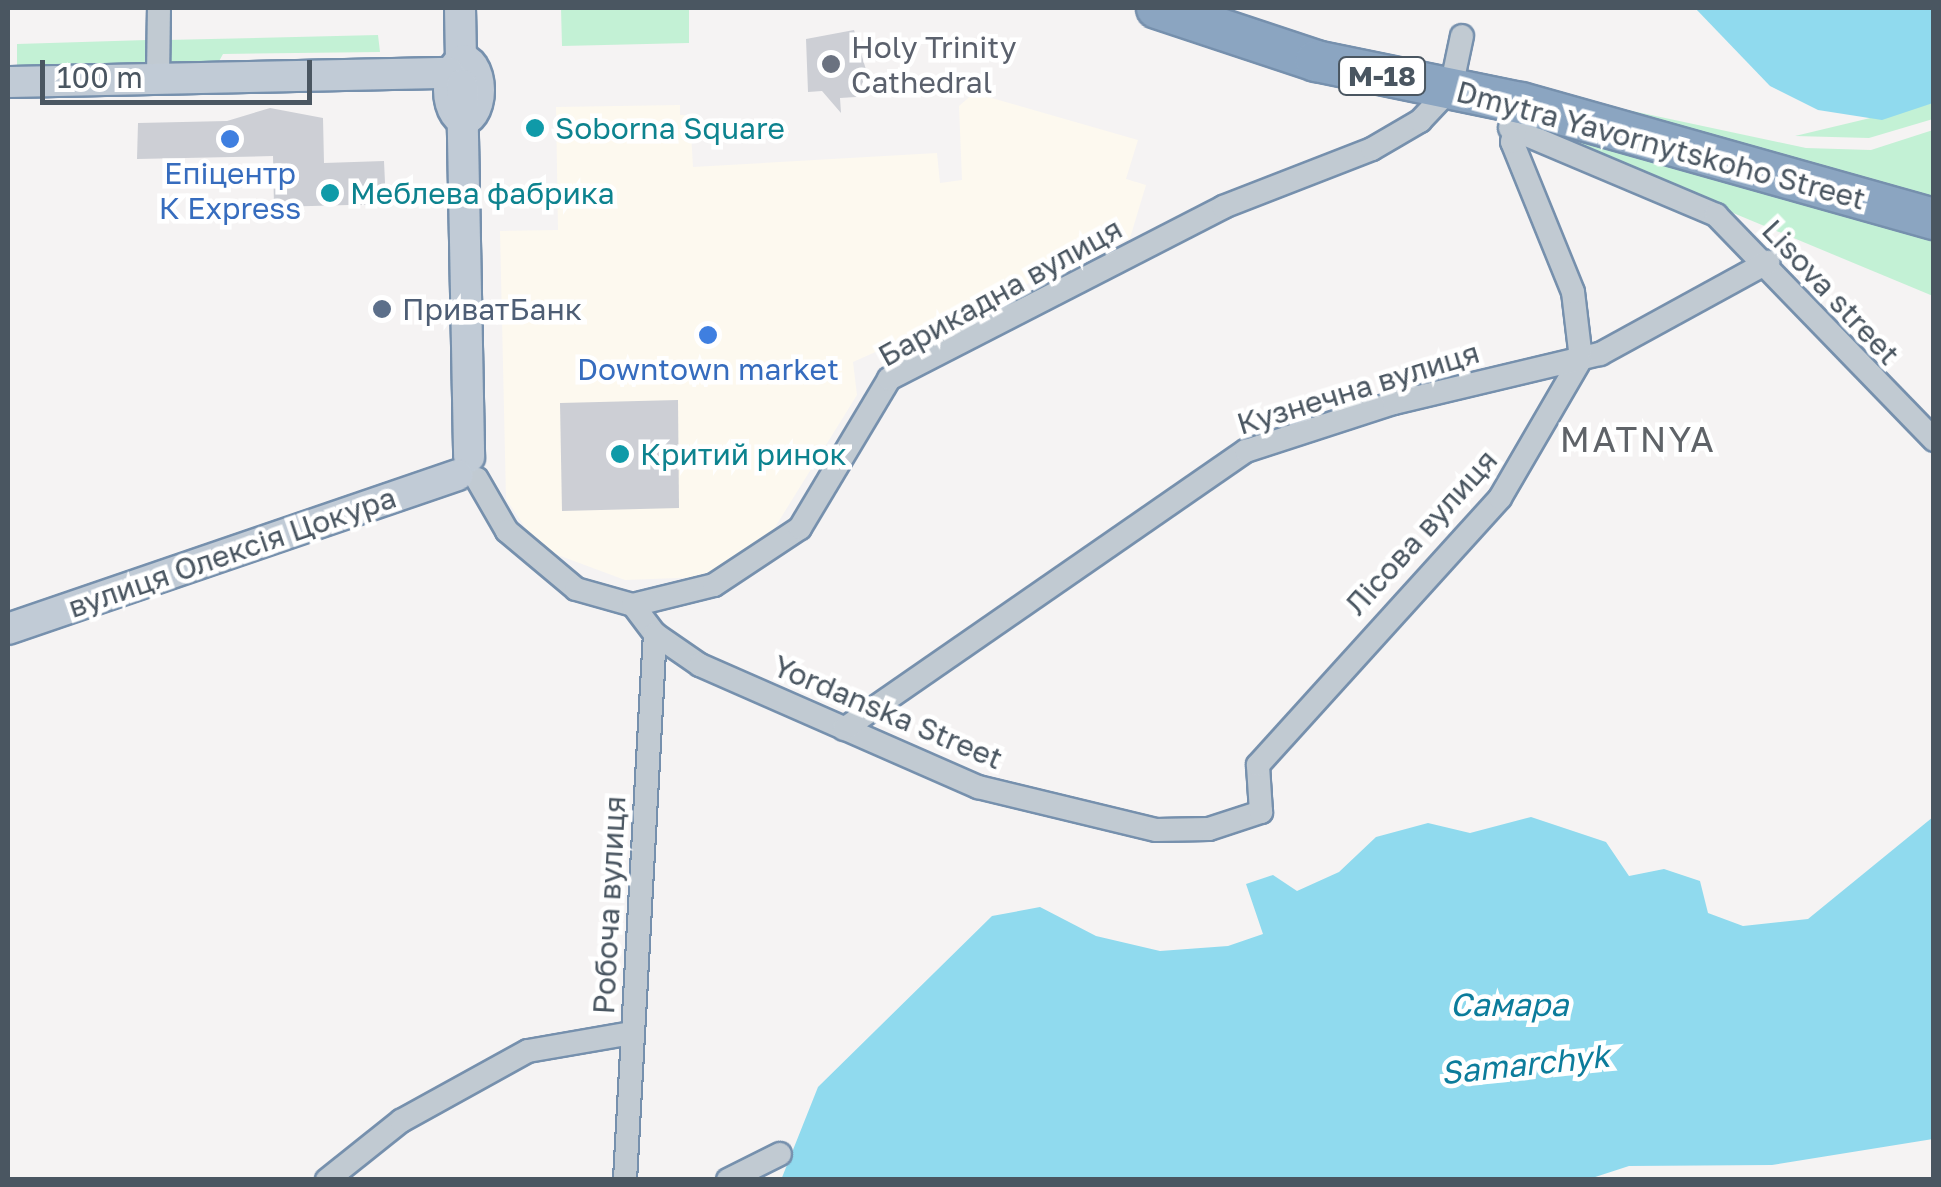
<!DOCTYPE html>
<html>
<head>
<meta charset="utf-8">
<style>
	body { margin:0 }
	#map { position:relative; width:1941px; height:1187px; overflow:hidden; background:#f5f3f3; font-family:"Golos Text",sans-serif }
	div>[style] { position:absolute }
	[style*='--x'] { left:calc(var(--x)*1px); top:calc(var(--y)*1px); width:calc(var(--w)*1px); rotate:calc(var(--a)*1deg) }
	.commercial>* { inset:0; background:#fdf9ef }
	.green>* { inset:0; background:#c3f1d5 }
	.water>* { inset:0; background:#90daee }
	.building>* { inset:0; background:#cdcfd5 }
	.roads { filter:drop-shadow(2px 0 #7690ad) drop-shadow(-2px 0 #7690ad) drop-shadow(0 2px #7690ad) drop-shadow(0 -2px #7690ad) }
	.street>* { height:22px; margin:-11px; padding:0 11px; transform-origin:11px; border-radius:11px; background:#c1cad2 }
	.secondary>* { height:30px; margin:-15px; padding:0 15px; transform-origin:15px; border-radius:15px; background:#c1cbd6 }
	.secondary>.ring { margin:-15px; padding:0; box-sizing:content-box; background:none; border:30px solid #c1cbd6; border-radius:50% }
	.highway>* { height:40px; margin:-20px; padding:0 20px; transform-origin:20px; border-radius:20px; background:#8ba5c1 }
	.dots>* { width:28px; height:28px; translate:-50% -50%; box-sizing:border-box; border:5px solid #fff; border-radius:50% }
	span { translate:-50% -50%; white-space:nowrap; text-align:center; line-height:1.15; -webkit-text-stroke:9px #fff; paint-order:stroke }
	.shield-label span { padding:2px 8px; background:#fff; border:2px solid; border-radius:8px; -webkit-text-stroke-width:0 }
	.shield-label { font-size:28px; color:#4a5661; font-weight:700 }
	.worship-label { font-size:30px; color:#5b616d }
	.left { translate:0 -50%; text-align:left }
	.culture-label { font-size:30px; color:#0d838f }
	.street-label { font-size:30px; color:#4a5661 }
	.shop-label { font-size:30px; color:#366cbe }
	.service-label { font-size:30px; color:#4e5e75 }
	.water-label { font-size:32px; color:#0c7c9b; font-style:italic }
	.quarter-label { font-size:35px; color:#5f6368; letter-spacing:2.5px }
	.frame { position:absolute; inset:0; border:10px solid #4a5661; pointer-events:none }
	.scale { position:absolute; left:40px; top:60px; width:272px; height:45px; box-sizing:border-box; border:5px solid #4a5661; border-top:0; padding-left:12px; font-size:30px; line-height:35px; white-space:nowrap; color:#4a5661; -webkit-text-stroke:8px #fff; paint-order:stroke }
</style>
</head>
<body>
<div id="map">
	<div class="commercial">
		<div style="clip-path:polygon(974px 93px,1138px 140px,1126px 179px,1146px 185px,1130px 238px,853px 362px,857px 395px,764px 545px,706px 577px,625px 580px,539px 548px,506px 499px,500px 231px,558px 230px,556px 107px,680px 105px,680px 115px,690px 115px,693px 167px,937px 153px,940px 183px,962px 180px,959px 106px)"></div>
	</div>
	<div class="green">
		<div style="clip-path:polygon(561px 8px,689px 8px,689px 43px,562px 46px)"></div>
		<div style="clip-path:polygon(378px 35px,380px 52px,223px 54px,217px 65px,176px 66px,165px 55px,166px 40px)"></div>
		<div style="clip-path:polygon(147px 40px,146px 65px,17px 70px,17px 44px)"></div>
		<div style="clip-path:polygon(1548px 93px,1806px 148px,1871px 150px,1933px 130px,1933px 200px)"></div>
		<div style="clip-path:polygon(1933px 103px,1933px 119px,1869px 138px,1795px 136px)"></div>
		<div style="clip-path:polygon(1557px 131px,1933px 238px,1933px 296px,1589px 153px)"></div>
	</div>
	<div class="water">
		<div style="clip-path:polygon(1695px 8px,1933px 8px,1933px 103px,1882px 120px,1818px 110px,1770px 86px)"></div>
		<div style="clip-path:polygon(1531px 817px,1606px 842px,1629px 876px,1664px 869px,1700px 881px,1708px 913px,1743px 926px,1808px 919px,1933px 817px,1933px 1139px,1772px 1165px,1629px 1166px,1586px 1180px,781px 1180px,818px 1087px,992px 916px,1040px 907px,1096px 936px,1160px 951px,1228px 946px,1263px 934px,1246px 884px,1273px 875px,1297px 891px,1339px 872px,1376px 837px,1428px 823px,1470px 833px)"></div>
	</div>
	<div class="building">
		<div style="clip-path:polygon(854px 30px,867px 73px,856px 97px,840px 98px,841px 113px,822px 91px,808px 92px,806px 39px)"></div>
		<div style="clip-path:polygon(270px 108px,323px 118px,324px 163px,384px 161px,386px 204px,274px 207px,273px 156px,137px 159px,138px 123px,227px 121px)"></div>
		<div style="clip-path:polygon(678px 400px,679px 508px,562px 511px,560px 403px)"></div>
	</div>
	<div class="roads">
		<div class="street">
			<div style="--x:158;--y:78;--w:70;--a:-89.2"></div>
			<div style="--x:1510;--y:128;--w:224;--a:22.9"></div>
			<div style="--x:1716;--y:215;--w:313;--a:45.9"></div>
			<div style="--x:477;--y:479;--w:60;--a:60"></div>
			<div style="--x:507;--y:531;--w:90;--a:40"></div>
			<div style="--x:576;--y:589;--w:59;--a:15.7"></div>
			<div style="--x:633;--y:605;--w:83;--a:-13.9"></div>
			<div style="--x:714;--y:585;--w:103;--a:-33.5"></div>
			<div style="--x:800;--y:528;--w:174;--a:-59.1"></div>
			<div style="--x:889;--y:379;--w:376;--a:-27.2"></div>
			<div style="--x:1223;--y:207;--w:160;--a:-21.3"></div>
			<div style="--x:1372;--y:149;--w:56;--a:-30.3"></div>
			<div style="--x:1420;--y:121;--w:45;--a:-46.8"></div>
			<div style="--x:1451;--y:88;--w:53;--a:-78.1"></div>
			<div style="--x:633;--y:605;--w:36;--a:53"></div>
			<div style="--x:655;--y:634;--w:55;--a:34.6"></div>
			<div style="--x:700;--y:665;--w:304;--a:23.7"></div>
			<div style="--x:978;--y:787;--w:183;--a:13.6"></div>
			<div style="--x:1156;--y:830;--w:53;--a:-1.1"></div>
			<div style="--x:1209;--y:829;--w:55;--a:-18.1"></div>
			<div style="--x:1261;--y:812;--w:47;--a:-93.7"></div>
			<div style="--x:1258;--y:765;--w:360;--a:-47.8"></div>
			<div style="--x:1500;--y:498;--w:161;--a:-59.8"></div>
			<div style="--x:1581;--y:359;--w:67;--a:-96.8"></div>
			<div style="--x:1573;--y:292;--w:162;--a:-112.1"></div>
			<div style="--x:1512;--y:142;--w:40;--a:-77"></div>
			<div style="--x:844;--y:729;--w:489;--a:-34.7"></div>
			<div style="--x:1246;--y:451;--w:156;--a:-18"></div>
			<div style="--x:1394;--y:403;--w:212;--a:-13.4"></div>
			<div style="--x:1600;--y:354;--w:192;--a:-28.7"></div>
			<div style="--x:327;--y:1180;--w:95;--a:-38.6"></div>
			<div style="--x:401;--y:1121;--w:145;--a:-28.9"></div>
			<div style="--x:528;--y:1051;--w:106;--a:-9.8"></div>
			<div style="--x:625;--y:1180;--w:547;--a:-86.86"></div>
			<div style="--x:728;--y:1180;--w:58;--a:-26.6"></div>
		</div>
		<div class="secondary">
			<div style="--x:460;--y:8;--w:52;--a:88.9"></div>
			<div class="ring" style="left:449px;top:60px;width:-6px;height:-6px"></div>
			<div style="--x:8;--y:82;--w:441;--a:-1.2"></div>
			<div style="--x:462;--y:85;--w:372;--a:88.9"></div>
			<div style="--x:8;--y:629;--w:475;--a:-18.9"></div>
		</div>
		<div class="highway">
			<div style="--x:1157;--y:8;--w:168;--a:18.4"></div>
			<div style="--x:1316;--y:61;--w:209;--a:11.6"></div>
			<div style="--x:1521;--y:103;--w:429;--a:15.7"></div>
		</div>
	</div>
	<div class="dots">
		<div style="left:831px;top:64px;background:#6b7280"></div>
		<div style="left:535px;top:128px;background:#0f9aa8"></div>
		<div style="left:230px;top:139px;background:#3f7fe0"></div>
		<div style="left:330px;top:193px;background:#0f9aa8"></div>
		<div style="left:382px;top:309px;background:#5c6f8a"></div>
		<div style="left:708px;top:335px;background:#3f7fe0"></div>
		<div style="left:620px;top:454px;background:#0f9aa8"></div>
	</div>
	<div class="shield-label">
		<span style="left:1382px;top:76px">М-18</span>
	</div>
	<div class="worship-label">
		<span class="left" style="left:851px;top:64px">Holy Trinity<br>Cathedral</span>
	</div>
	<div class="culture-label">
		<span class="left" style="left:555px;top:128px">Soborna Square</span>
		<span class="left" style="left:350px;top:193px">Меблева фабрика</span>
		<span class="left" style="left:640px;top:454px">Критий ринок</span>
	</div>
	<div class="street-label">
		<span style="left:1661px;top:145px;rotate:15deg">Dmytra Yavornytskoho Street</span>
		<span style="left:1000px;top:292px;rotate:-29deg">Барикадна вулиця</span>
		<span style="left:1831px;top:292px;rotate:47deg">Lisova street</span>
		<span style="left:1358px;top:388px;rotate:-17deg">Кузнечна вулиця</span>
		<span style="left:1421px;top:532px;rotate:-48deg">Лісова вулиця</span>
		<span style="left:232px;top:552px;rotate:-19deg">вулиця Олексія Цокура</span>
		<span style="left:888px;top:712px;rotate:23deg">Yordanska Street</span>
		<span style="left:609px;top:905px;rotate:-87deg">Робоча вулиця</span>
	</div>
	<div class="shop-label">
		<span style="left:230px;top:190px">Епіцентр<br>К Express</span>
		<span style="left:708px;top:369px">Downtown market</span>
	</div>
	<div class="service-label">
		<span class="left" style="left:402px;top:309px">ПриватБанк</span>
	</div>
	<div class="water-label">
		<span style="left:1509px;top:1004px">Самара</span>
		<span style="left:1525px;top:1064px;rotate:-6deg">Samarchyk</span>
	</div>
	<div class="quarter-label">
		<span style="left:1638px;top:439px">MATNYA</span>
	</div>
	<div class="frame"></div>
	<div class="scale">100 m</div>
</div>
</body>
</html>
